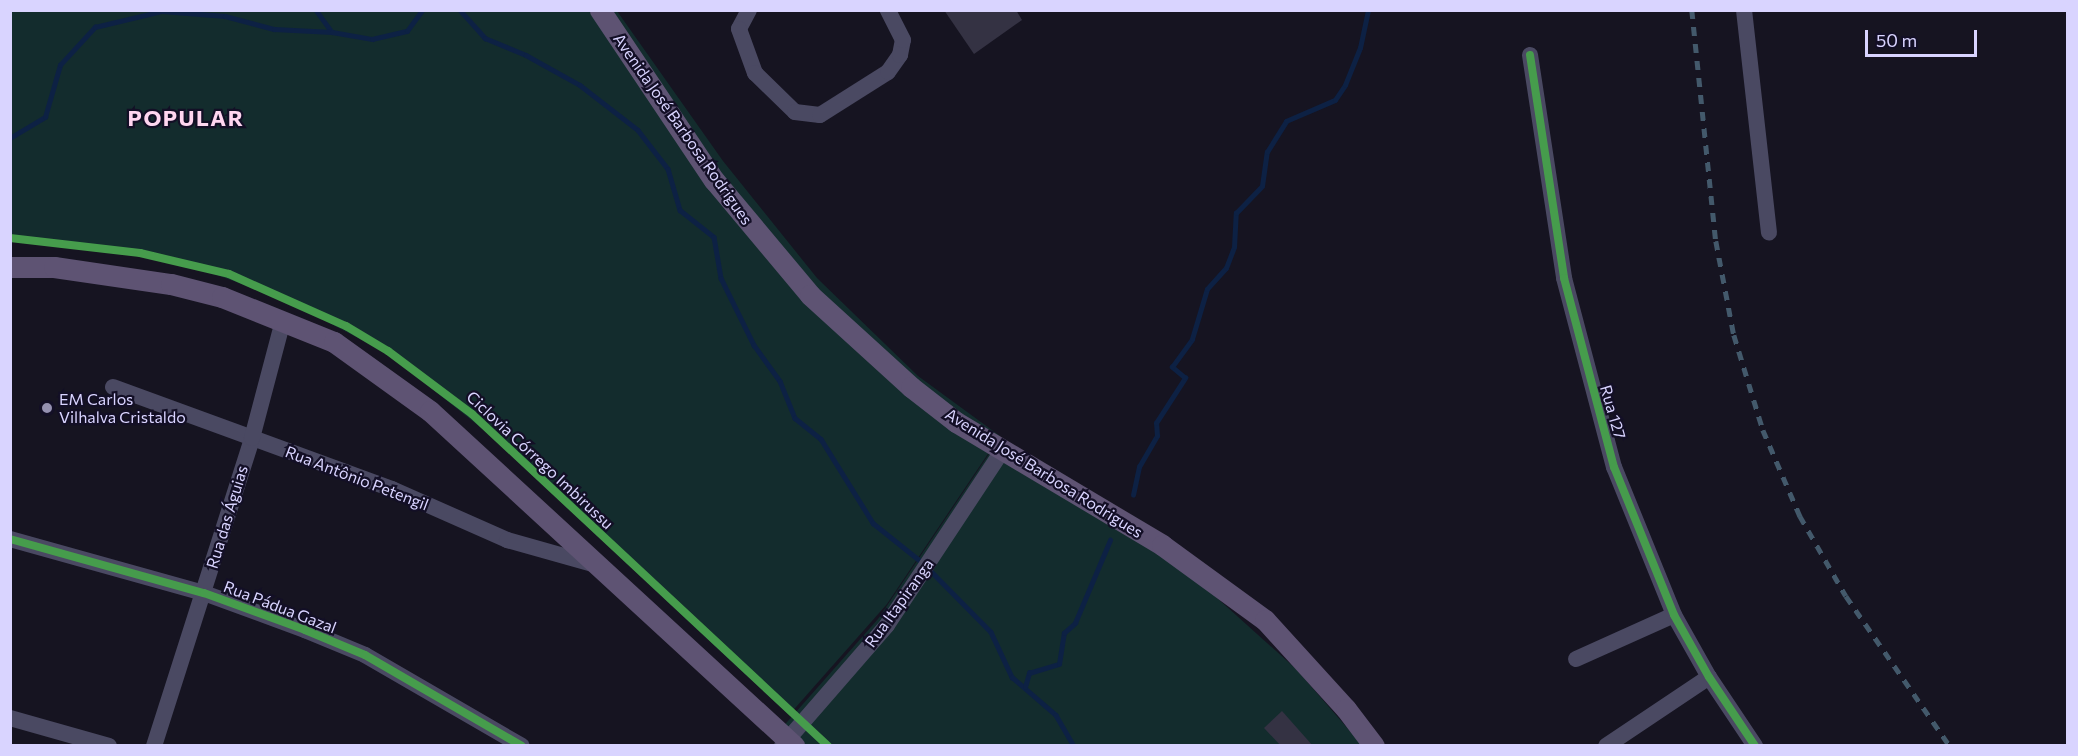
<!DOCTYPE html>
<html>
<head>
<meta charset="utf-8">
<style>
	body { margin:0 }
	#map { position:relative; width:2078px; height:756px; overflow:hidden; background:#161421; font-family:Commissioner,sans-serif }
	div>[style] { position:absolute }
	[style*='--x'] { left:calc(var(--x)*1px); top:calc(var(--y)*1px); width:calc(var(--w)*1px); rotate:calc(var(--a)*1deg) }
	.green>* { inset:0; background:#132c2d }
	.stream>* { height:4.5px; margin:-2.25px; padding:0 2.25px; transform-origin:2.25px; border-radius:2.25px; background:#0d2144 }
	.building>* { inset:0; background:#343243 }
	.minor>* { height:16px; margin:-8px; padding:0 8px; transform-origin:8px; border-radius:8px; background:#4a4962 }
	.major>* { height:21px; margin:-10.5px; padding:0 10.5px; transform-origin:10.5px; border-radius:10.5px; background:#5e5373 }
	.rail>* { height:4.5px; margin-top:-2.25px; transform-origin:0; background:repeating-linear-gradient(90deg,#43596b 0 9px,transparent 0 17px) }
	.cycleway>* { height:8px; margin:-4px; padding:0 4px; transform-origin:4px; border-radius:4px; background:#469c4c }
	.dots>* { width:16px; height:16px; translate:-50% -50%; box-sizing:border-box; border:3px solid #130f26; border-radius:50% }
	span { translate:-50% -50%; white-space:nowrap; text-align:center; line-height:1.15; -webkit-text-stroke:4.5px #130f26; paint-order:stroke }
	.street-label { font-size:16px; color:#d9d4ff }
	.poi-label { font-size:16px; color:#d9d4ff }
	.left { translate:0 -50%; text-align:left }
	.district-label { font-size:22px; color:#ffd6f0; font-weight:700; letter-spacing:1.5px }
	.frame { position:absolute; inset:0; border:12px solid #d9d4ff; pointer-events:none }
	.scale { position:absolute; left:1865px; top:30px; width:112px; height:27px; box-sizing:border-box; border:3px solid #d9d4ff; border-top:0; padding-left:8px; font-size:18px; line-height:21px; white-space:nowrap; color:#d9d4ff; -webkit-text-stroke:4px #130f26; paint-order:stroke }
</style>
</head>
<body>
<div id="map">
	<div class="green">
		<div style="clip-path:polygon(10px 11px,617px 11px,723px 161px,817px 278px,918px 376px,1000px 436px,887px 604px,789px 715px,485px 431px,387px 353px,285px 300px,195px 267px,126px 251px,11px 241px)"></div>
		<div style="clip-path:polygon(991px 451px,1150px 548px,1206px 588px,1296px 669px,1362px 745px,797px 746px,780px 730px,878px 619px)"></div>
	</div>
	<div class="stream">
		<div style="--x:316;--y:10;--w:27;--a:54"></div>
		<div style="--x:460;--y:10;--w:38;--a:48"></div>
		<div style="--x:485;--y:38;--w:44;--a:22.5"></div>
		<div style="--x:526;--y:55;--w:62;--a:29.1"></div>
		<div style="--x:580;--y:85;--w:73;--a:37.8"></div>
		<div style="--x:638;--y:130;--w:49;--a:52.4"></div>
		<div style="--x:668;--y:169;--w:43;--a:73.7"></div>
		<div style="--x:680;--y:210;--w:43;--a:38.5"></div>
		<div style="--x:714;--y:237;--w:42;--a:80.3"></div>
		<div style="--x:721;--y:278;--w:75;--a:63.8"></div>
		<div style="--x:754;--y:345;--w:44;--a:54.2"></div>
		<div style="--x:780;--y:381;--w:40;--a:68"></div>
		<div style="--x:795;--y:418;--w:33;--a:39"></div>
		<div style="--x:821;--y:439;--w:99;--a:58.2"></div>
		<div style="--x:873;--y:523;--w:64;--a:38.7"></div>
		<div style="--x:10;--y:138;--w:41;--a:-31"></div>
		<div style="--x:45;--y:117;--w:54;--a:-73.9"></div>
		<div style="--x:60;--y:65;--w:52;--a:-47.4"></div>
		<div style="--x:95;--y:27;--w:69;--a:-13.4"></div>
		<div style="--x:162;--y:11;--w:63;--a:4.5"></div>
		<div style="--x:225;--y:16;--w:51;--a:14.9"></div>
		<div style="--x:274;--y:29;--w:58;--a:3"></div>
		<div style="--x:332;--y:32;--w:41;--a:9.9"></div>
		<div style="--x:372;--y:39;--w:36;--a:-13"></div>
		<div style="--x:407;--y:31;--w:26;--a:-54"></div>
		<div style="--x:1133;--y:495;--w:29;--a:-78"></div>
		<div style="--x:1139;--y:467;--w:36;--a:-60"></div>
		<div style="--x:1157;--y:436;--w:13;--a:-94"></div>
		<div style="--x:1156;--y:423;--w:54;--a:-57.2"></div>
		<div style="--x:1185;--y:378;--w:17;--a:-140"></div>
		<div style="--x:1172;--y:367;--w:34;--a:-54"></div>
		<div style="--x:1192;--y:339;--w:52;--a:-73.3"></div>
		<div style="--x:1207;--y:289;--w:28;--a:-48"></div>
		<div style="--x:1226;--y:268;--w:22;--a:-69"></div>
		<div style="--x:1234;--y:247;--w:34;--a:-87"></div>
		<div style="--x:1236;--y:213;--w:37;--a:-46"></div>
		<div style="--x:1262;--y:186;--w:34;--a:-82"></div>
		<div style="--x:1267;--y:152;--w:36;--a:-58"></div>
		<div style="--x:1286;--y:121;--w:53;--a:-23.2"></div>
		<div style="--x:1335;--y:100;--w:18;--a:-56"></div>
		<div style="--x:1345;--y:85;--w:40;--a:-68"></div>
		<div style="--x:1360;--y:48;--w:39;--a:-78"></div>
		<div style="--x:929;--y:569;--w:88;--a:45.5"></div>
		<div style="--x:991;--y:632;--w:50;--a:65"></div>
		<div style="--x:1012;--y:677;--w:58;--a:40.8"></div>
		<div style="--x:1056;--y:715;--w:36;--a:60"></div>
		<div style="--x:1025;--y:687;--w:15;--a:-74"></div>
		<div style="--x:1029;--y:673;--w:31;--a:-17"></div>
		<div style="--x:1059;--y:664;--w:31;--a:-81"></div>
		<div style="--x:1064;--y:633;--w:15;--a:-42"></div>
		<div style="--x:1075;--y:623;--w:90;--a:-67.1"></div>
	</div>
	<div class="building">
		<div style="clip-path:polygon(944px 10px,1016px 10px,1022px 20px,974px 54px)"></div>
		<div style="clip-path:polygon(1282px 711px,1313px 746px,1281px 746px,1264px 728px)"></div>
	</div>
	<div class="minor">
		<div style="--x:749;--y:10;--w:21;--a:118"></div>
		<div style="--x:739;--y:29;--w:47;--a:70"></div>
		<div style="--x:755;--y:73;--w:56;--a:44.3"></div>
		<div style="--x:795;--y:112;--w:25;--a:7"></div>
		<div style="--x:820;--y:115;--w:80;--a:-32.3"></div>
		<div style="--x:888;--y:72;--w:21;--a:-55"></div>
		<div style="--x:900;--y:55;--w:15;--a:-79"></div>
		<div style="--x:903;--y:40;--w:34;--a:-117"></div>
		<div style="--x:1744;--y:10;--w:224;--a:83.6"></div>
		<div style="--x:1530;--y:55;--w:226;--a:81.3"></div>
		<div style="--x:1564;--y:278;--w:196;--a:75.2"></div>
		<div style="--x:1614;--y:467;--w:160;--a:67.9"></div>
		<div style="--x:1674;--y:615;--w:71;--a:60.6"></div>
		<div style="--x:1709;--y:677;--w:83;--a:56.3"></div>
		<div style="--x:113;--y:387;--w:297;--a:20.1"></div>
		<div style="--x:392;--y:489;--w:126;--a:23.9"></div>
		<div style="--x:507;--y:540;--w:92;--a:15.7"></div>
		<div style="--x:10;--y:539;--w:201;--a:15.6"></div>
		<div style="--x:204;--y:593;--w:108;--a:20.1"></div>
		<div style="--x:305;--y:630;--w:65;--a:22.6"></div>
		<div style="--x:365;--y:655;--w:181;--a:30.1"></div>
		<div style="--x:1576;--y:659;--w:107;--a:-24.2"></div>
		<div style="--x:10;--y:718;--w:103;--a:15.8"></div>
		<div style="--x:154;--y:746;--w:323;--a:-72.3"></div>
		<div style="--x:252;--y:438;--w:121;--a:-75.2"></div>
		<div style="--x:782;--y:746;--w:160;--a:-49"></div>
		<div style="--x:887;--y:625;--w:210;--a:-56.5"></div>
		<div style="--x:1606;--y:746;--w:124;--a:-33.8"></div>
	</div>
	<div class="major">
		<div style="--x:600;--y:10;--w:205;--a:56.2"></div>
		<div style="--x:714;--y:180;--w:150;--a:50.1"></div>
		<div style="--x:810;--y:295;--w:137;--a:42.3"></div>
		<div style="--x:911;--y:387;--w:57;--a:37.9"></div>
		<div style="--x:956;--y:422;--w:240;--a:30.8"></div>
		<div style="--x:1162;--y:545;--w:127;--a:36.1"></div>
		<div style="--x:1265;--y:620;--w:120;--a:47.7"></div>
		<div style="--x:1346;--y:709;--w:46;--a:52.9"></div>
		<div style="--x:10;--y:267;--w:44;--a:0"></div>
		<div style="--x:54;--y:267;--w:118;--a:8.3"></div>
		<div style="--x:171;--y:284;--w:53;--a:14.3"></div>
		<div style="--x:222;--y:297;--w:121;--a:21.9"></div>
		<div style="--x:334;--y:342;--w:118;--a:35.7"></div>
		<div style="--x:430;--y:411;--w:495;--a:42.6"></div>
	</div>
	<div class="rail">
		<div style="--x:1692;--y:10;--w:232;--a:84.1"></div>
		<div style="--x:1716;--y:241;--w:96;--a:79.2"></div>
		<div style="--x:1734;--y:335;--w:99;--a:73"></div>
		<div style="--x:1763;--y:430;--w:94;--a:66.7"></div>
		<div style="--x:1800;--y:516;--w:92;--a:60.1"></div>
		<div style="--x:1846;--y:596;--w:183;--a:55.3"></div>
	</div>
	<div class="cycleway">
		<div style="--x:1530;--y:55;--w:226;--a:81.3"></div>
		<div style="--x:1564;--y:278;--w:196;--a:75.2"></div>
		<div style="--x:1614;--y:467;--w:160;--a:67.9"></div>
		<div style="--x:1674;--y:615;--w:71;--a:60.6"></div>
		<div style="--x:1709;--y:677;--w:83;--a:56.3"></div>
		<div style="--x:10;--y:238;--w:131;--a:6.6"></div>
		<div style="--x:140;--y:253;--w:91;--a:13.3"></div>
		<div style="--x:229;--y:274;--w:128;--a:24"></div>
		<div style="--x:346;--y:326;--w:49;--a:30.8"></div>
		<div style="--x:388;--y:351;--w:105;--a:36.9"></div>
		<div style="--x:472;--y:414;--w:487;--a:43"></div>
		<div style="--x:10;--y:539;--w:201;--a:15.6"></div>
		<div style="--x:204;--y:593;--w:108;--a:20.1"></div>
		<div style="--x:305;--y:630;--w:65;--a:22.6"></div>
		<div style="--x:365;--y:655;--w:181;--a:30.1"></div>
	</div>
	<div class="dots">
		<div style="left:47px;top:408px;background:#9591b1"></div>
	</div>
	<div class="street-label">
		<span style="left:683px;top:129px;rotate:55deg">Avenida José Barbosa Rodrigues</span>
		<span style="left:1613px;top:412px;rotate:74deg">Rua 127</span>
		<span style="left:540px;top:460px;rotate:43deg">Ciclovia Córrego Imbirussu</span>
		<span style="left:1044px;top:473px;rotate:32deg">Avenida José Barbosa Rodrigues</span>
		<span style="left:357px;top:478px;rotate:21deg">Rua Antônio Petengil</span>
		<span style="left:227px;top:517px;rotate:-73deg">Rua das Águias</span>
		<span style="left:899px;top:603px;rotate:-54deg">Rua Itapiranga</span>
		<span style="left:280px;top:607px;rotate:21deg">Rua Pádua Gazal</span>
	</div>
	<div class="poi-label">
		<span class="left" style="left:59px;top:408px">EM Carlos<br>Vilhalva Cristaldo</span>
	</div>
	<div class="district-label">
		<span style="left:186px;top:118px">POPULAR</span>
	</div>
	<div class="frame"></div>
	<div class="scale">50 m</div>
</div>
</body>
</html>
